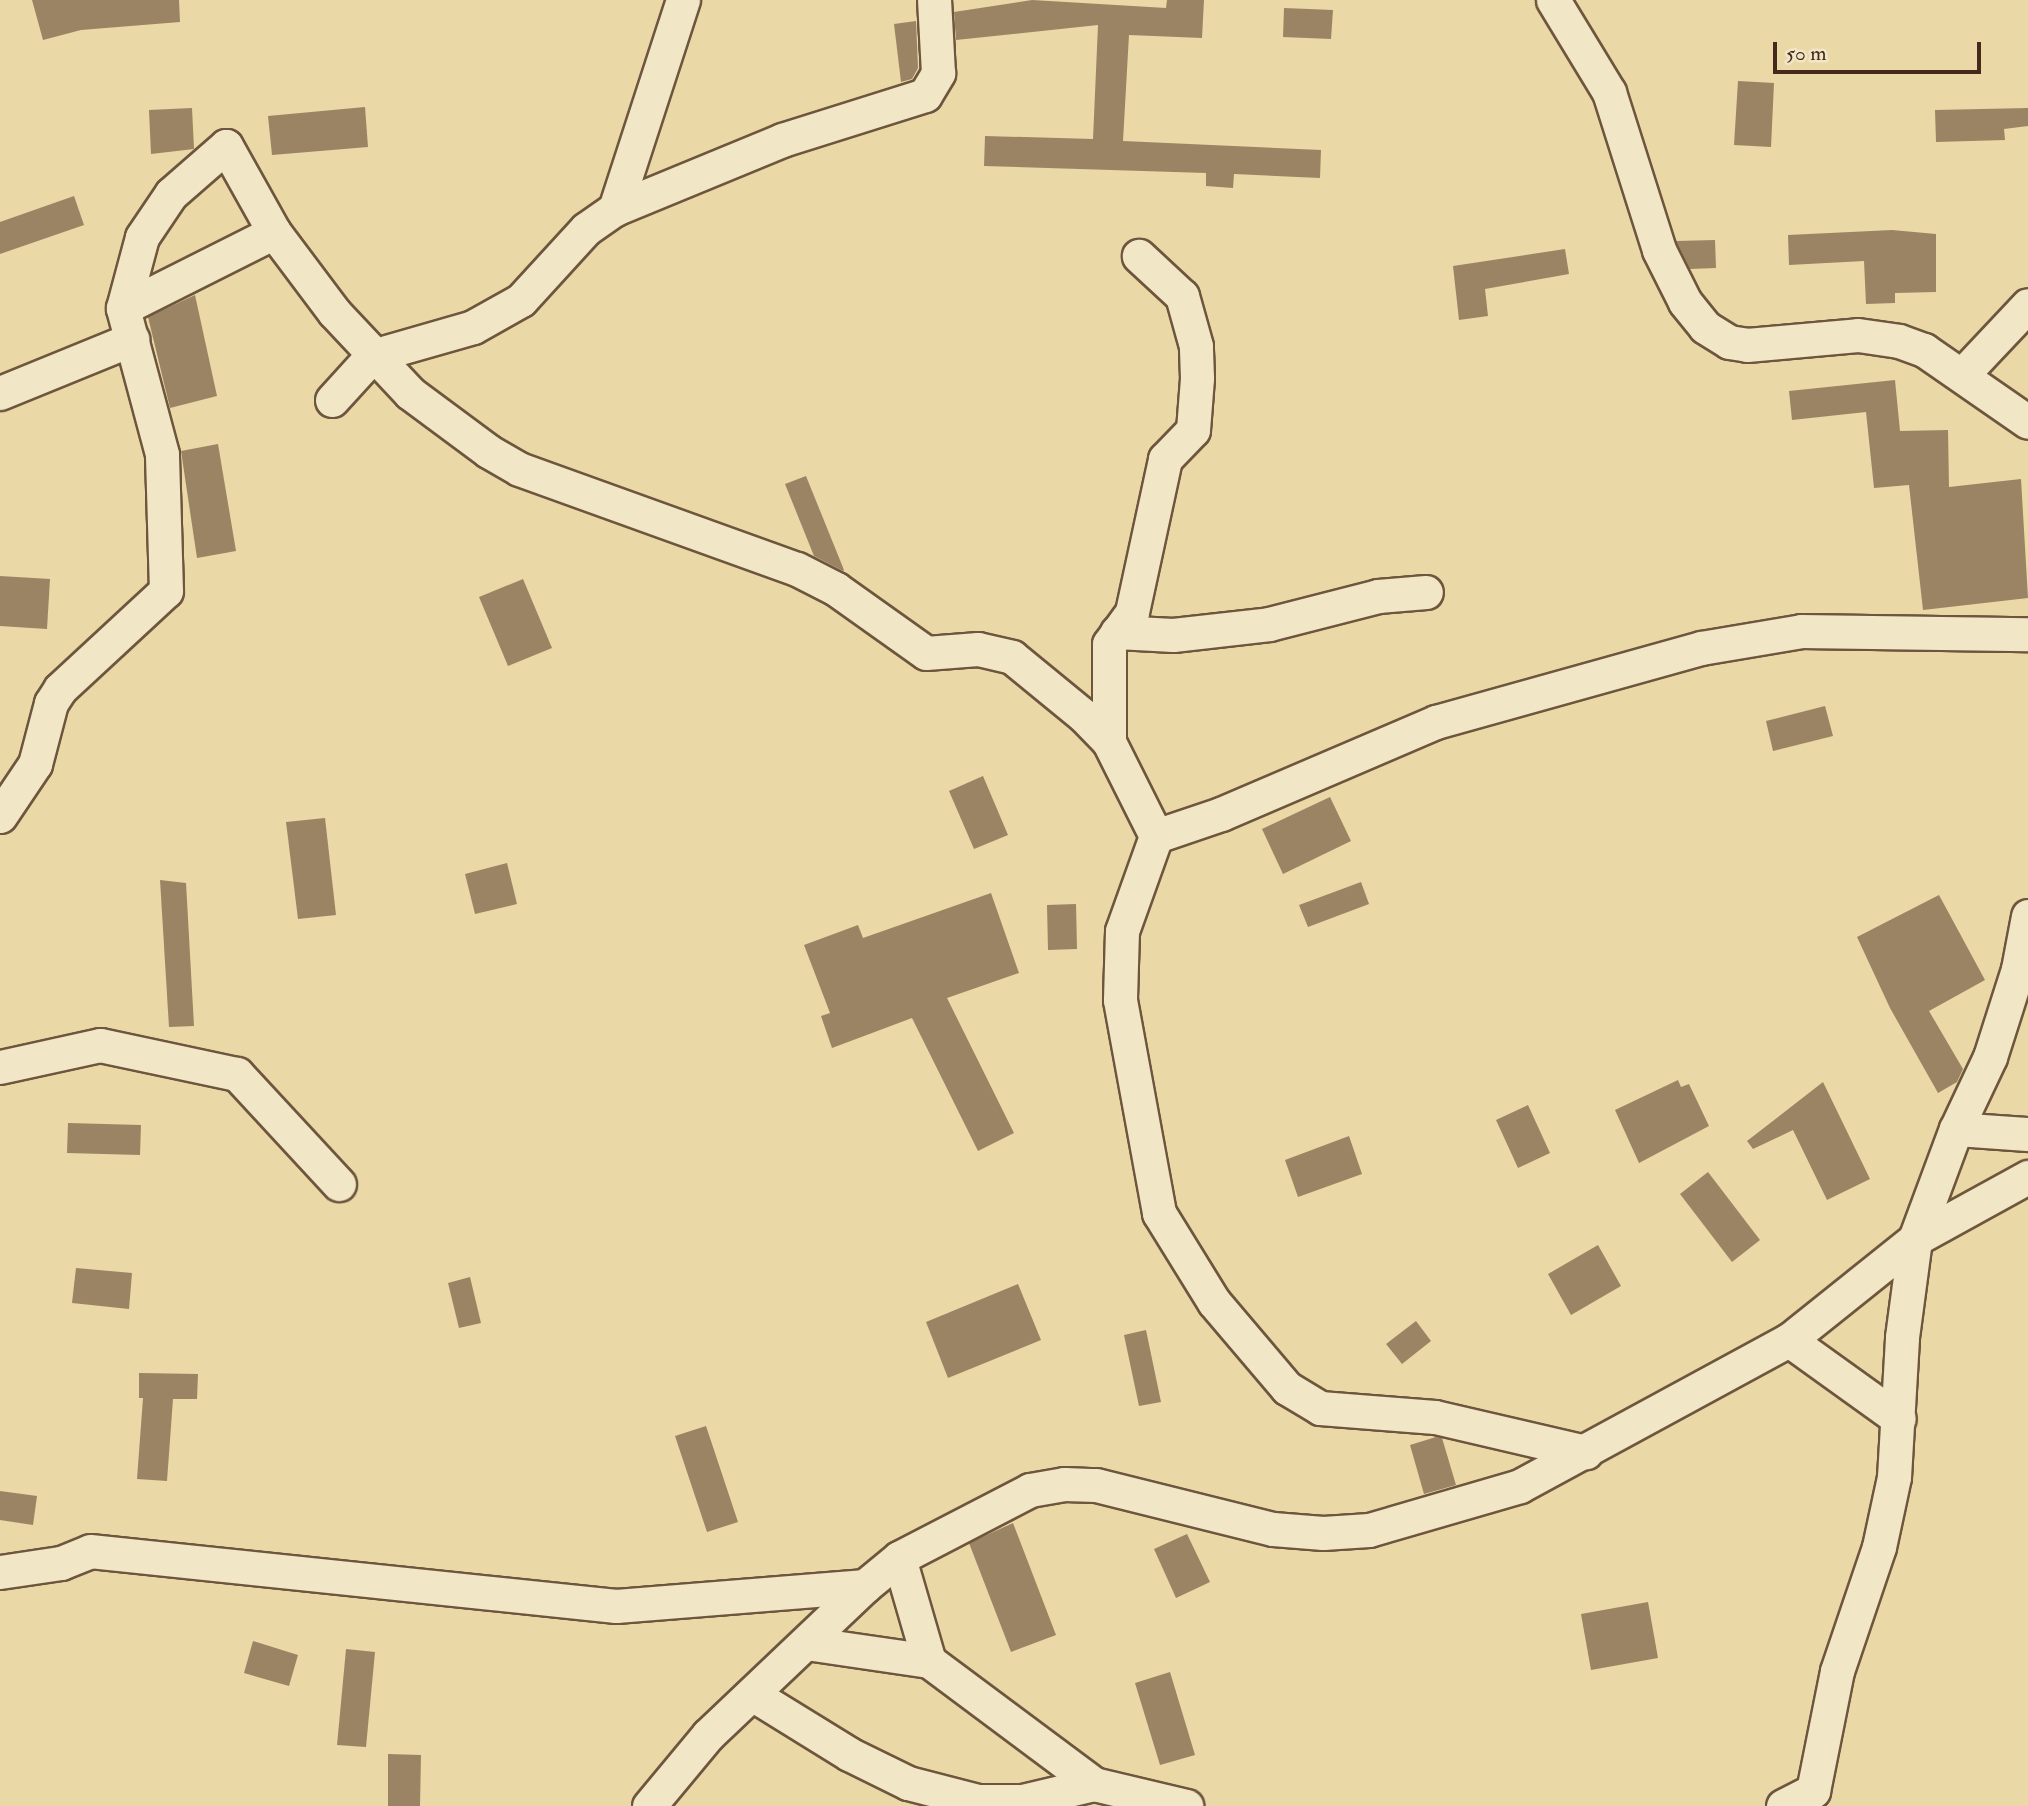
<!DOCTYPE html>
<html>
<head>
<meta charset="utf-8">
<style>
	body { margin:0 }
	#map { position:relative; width:2028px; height:1806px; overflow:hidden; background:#ead8a6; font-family:"IM FELL Double Pica",serif }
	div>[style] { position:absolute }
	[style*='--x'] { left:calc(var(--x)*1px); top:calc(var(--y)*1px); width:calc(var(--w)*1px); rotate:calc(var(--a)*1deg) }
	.building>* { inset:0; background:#9b8464 }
	.roads { filter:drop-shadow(2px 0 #6e563e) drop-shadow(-2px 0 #6e563e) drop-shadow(0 2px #6e563e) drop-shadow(0 -2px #6e563e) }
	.street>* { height:33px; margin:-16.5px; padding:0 16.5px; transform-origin:16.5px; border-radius:16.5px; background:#f1e6c5 }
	span { translate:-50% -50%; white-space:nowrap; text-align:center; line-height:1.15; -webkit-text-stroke:6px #f1e6c5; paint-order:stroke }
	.scale { position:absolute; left:1773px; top:42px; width:208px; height:32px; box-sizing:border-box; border:4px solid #452a1c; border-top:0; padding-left:9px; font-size:21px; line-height:24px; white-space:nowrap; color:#452a1c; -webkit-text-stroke:5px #f1e6c5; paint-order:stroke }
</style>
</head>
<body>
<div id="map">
	<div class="building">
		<div style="clip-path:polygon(32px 0,179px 0,180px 22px,81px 30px,43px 40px)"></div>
		<div style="clip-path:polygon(1032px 0,1166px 8px,1167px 0,1204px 0,1202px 38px,1129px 35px,1123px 141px,1321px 150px,1320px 178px,1234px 174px,1233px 188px,1206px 186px,1206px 173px,984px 166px,985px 136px,1093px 139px,1098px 25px,956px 40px,954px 12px)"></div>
		<div style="clip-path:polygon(1284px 8px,1333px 10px,1331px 39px,1283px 37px)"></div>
		<div style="clip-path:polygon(916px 21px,918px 68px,912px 79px,901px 82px,894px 24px)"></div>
		<div style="clip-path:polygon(1738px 81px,1774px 83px,1771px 147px,1734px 145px)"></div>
		<div style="clip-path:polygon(365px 107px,368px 147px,272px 155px,268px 116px)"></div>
		<div style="clip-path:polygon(192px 108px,194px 149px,151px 154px,149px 110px)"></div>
		<div style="clip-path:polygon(2028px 108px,2028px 126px,2004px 129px,2005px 140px,1936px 142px,1935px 110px)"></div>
		<div style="clip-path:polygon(74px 196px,84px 225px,0 254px,0 222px)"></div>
		<div style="clip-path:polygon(1892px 230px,1936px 234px,1936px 292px,1895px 293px,1895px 303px,1866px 304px,1864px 261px,1789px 265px,1788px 235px)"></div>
		<div style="clip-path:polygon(1715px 240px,1716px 268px,1690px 269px,1676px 241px)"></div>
		<div style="clip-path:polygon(1565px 249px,1569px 274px,1485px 289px,1488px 316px,1459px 320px,1453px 266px)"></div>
		<div style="clip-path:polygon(195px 295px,217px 396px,170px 408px,148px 317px)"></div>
		<div style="clip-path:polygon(1895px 380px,1900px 431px,1948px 430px,1949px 487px,2021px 479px,2028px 598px,1923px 610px,1909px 485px,1874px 488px,1866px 412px,1792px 420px,1789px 391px)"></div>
		<div style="clip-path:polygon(218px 444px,236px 551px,197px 558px,181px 451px)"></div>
		<div style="clip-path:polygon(806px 476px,844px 570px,843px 571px,814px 556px,785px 484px)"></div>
		<div style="clip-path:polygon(0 576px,50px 579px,47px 629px,0 626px)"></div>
		<div style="clip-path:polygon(523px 579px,552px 648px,508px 666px,479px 597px)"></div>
		<div style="clip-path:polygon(1825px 706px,1833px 736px,1773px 751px,1766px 721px)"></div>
		<div style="clip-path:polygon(983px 776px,1008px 835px,974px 849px,949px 791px)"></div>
		<div style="clip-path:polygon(1330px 797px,1351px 841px,1283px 874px,1262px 829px)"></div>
		<div style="clip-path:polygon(325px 818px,336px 915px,298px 919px,286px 822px)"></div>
		<div style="clip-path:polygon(507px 863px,517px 904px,475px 914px,465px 874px)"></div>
		<div style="clip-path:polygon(160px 880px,186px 883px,194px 1026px,169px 1027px)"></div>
		<div style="clip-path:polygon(1361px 882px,1369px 904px,1308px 927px,1299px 905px)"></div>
		<div style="clip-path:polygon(991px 893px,1019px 973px,947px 998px,1014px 1133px,978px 1151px,912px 1018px,832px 1048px,821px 1016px,830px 1013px,804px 945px,858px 925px,863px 938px)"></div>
		<div style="clip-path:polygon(1939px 895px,1985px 980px,1929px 1011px,1963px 1069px,1957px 1082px,1938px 1093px,1890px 1008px,1857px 937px)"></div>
		<div style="clip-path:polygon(1076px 904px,1077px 949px,1048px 950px,1047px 905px)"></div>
		<div style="clip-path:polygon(1678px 1080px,1681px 1087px,1689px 1084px,1709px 1126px,1639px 1163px,1615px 1110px)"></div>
		<div style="clip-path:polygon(1823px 1082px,1870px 1179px,1827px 1200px,1793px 1130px,1753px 1149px,1747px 1141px)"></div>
		<div style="clip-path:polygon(1528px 1105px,1550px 1153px,1518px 1168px,1496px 1120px)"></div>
		<div style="clip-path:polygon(68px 1123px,141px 1125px,140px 1155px,67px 1153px)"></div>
		<div style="clip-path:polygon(1349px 1136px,1362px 1174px,1298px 1197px,1285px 1160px)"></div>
		<div style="clip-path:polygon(1708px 1172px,1760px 1240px,1732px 1262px,1680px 1194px)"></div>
		<div style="clip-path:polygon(1598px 1245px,1621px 1286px,1571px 1315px,1548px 1274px)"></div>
		<div style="clip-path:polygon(76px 1268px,132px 1273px,129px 1309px,72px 1303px)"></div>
		<div style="clip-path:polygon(470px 1277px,481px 1323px,459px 1328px,448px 1283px)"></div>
		<div style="clip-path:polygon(1018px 1284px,1041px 1340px,948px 1378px,926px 1322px)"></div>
		<div style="clip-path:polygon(1416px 1321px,1431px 1341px,1402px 1364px,1386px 1344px)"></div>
		<div style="clip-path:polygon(1146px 1330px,1161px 1402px,1139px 1406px,1124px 1335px)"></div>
		<div style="clip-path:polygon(139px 1373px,198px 1374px,197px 1399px,173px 1399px,167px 1481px,137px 1479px,143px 1398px,139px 1398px)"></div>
		<div style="clip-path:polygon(706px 1426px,738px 1522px,707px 1532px,675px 1436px)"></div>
		<div style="clip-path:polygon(1436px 1437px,1442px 1438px,1456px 1485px,1424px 1494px,1410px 1445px)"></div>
		<div style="clip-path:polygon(0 1491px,37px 1496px,33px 1525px,0 1520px)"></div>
		<div style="clip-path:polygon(1013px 1523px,1056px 1635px,1011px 1652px,969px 1543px)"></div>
		<div style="clip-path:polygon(1187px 1534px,1210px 1582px,1176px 1598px,1154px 1549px)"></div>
		<div style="clip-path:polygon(1648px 1602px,1658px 1658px,1591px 1670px,1581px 1614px)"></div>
		<div style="clip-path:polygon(253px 1641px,298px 1655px,289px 1686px,244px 1673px)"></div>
		<div style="clip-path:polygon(346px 1649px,375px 1652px,366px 1747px,337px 1745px)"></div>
		<div style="clip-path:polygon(1170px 1672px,1195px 1755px,1160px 1765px,1135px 1683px)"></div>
		<div style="clip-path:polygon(388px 1754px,421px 1755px,420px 1806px,388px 1806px)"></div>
	</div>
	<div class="roads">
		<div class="street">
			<div style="--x:1553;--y:0;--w:108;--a:58.7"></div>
			<div style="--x:1609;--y:92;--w:166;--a:72.4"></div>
			<div style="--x:1659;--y:250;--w:58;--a:63.4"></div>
			<div style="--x:1685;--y:302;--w:32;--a:51"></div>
			<div style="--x:1705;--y:327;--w:28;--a:32"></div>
			<div style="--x:1729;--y:342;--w:18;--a:9"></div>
			<div style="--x:1747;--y:345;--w:111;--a:-5.1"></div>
			<div style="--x:1858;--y:335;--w:41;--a:8.3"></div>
			<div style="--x:1899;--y:341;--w:27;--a:20"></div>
			<div style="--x:1924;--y:350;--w:126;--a:34.7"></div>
			<div style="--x:615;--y:209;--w:220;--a:-72"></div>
			<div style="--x:123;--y:308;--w:169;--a:-26.7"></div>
			<div style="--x:1962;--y:375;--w:96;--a:-46.7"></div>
			<div style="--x:0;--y:393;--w:143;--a:-22.2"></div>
			<div style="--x:332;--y:400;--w:59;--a:-47.7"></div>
			<div style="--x:372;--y:356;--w:105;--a:-16"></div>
			<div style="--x:473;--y:327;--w:55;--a:-29.4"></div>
			<div style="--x:521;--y:300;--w:96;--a:-47.5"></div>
			<div style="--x:586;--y:229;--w:35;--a:-35"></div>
			<div style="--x:615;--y:209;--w:181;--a:-22.4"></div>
			<div style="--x:782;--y:140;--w:150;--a:-17.5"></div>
			<div style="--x:925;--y:95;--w:26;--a:-59"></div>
			<div style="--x:938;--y:73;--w:73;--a:-93.1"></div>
			<div style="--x:1117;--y:632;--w:56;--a:3.1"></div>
			<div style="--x:1173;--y:635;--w:97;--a:-6.5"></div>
			<div style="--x:1269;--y:624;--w:113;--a:-14.4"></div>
			<div style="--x:1378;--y:596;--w:48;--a:-4.8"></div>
			<div style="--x:1109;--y:742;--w:98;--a:-90"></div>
			<div style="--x:1109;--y:644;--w:39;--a:-54"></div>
			<div style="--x:1132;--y:612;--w:157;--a:-77.8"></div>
			<div style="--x:1165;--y:459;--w:40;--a:-46"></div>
			<div style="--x:1193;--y:430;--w:52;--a:-85.6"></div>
			<div style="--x:1197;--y:378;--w:32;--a:-92"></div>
			<div style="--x:1196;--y:346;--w:52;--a:-105.6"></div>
			<div style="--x:1182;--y:296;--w:59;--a:-137.1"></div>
			<div style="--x:0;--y:816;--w:63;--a:-56.1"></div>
			<div style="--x:35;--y:764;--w:63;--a:-75.3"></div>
			<div style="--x:51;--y:703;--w:17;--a:-57"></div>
			<div style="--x:60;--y:689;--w:144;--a:-42.8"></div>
			<div style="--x:166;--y:591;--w:137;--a:-91.7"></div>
			<div style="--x:162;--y:454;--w:151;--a:-105"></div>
			<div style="--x:123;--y:308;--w:73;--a:-75"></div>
			<div style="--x:142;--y:237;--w:52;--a:-56"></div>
			<div style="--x:171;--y:194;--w:73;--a:-41.1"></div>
			<div style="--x:226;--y:146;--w:98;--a:60.8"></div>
			<div style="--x:274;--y:232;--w:100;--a:53.1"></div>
			<div style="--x:334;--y:312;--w:111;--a:46.8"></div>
			<div style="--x:410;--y:393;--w:97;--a:36.6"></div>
			<div style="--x:488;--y:451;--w:36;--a:30"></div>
			<div style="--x:519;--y:469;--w:295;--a:19.8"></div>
			<div style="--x:797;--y:569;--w:44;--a:27.1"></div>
			<div style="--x:836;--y:589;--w:110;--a:35.4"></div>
			<div style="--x:926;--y:653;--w:52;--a:-4.4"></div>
			<div style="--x:978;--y:649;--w:35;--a:13"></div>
			<div style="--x:1012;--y:657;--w:93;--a:39.3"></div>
			<div style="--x:1084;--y:716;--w:36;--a:46"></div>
			<div style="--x:1109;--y:742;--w:105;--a:63.4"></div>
			<div style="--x:1156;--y:836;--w:101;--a:109.7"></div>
			<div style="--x:1122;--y:931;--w:69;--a:91.7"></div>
			<div style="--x:1120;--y:1000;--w:217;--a:79.6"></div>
			<div style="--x:1159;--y:1213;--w:105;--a:58.3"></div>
			<div style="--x:1214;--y:1302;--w:113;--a:49.7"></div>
			<div style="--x:1287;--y:1388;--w:39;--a:31"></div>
			<div style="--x:1320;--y:1408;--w:115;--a:4.5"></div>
			<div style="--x:1435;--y:1417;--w:155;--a:13.1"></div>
			<div style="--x:1156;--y:836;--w:69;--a:-18.7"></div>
			<div style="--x:1221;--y:814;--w:234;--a:-23.2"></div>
			<div style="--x:1436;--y:722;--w:275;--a:-15.6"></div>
			<div style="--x:1701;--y:648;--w:101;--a:-9.6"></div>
			<div style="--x:1801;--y:631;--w:227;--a:0.8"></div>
			<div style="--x:0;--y:1067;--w:102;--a:-12.4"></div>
			<div style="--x:100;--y:1045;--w:140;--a:12"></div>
			<div style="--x:237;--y:1074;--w:150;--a:47.2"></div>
			<div style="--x:1956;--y:1129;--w:72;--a:4"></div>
			<div style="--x:1789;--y:1340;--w:135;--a:35.7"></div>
			<div style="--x:899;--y:1558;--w:107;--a:73.8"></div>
			<div style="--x:0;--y:1572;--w:62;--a:-8.4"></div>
			<div style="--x:61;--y:1563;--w:31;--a:-22"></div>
			<div style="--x:90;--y:1551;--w:529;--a:5.97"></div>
			<div style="--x:616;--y:1606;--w:250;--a:-4.6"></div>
			<div style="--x:806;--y:1643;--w:124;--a:8.3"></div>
			<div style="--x:929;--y:1661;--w:206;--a:36.7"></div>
			<div style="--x:1094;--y:1784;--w:95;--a:13.4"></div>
			<div style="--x:752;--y:1694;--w:114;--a:31.7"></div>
			<div style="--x:849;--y:1754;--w:66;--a:26.2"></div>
			<div style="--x:908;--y:1783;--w:72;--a:14.4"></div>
			<div style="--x:978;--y:1801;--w:44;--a:0"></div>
			<div style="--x:1022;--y:1801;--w:74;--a:-13.3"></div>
			<div style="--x:649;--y:1806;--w:92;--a:-50.3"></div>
			<div style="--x:708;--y:1735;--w:216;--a:-43.5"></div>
			<div style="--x:865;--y:1586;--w:44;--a:-39.5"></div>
			<div style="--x:899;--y:1558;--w:148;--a:-27.4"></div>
			<div style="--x:1030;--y:1490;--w:35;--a:-10"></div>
			<div style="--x:1064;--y:1484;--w:32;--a:2"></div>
			<div style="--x:1096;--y:1485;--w:182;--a:14"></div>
			<div style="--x:1273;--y:1529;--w:50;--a:4.6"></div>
			<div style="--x:1323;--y:1533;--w:46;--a:-3.7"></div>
			<div style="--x:1369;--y:1530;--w:157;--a:-16.2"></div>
			<div style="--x:1520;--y:1486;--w:306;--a:-28.5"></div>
			<div style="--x:1789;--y:1340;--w:161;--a:-38.7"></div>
			<div style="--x:1915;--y:1239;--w:129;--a:-28.8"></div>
			<div style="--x:1783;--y:1806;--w:34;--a:-27"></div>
			<div style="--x:1813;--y:1791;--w:122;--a:-78.7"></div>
			<div style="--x:1837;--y:1671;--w:131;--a:-71.3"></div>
			<div style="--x:1879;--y:1547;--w:72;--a:-77.9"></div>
			<div style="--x:1894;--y:1477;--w:140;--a:-86.7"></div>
			<div style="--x:1902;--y:1337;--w:99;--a:-82.4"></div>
			<div style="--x:1915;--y:1239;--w:117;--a:-69.6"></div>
			<div style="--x:1956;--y:1129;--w:80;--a:-64.7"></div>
			<div style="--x:1990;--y:1057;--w:92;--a:-72.3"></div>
			<div style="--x:2018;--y:969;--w:54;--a:-79.3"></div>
		</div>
	</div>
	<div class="scale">50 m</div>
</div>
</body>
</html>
